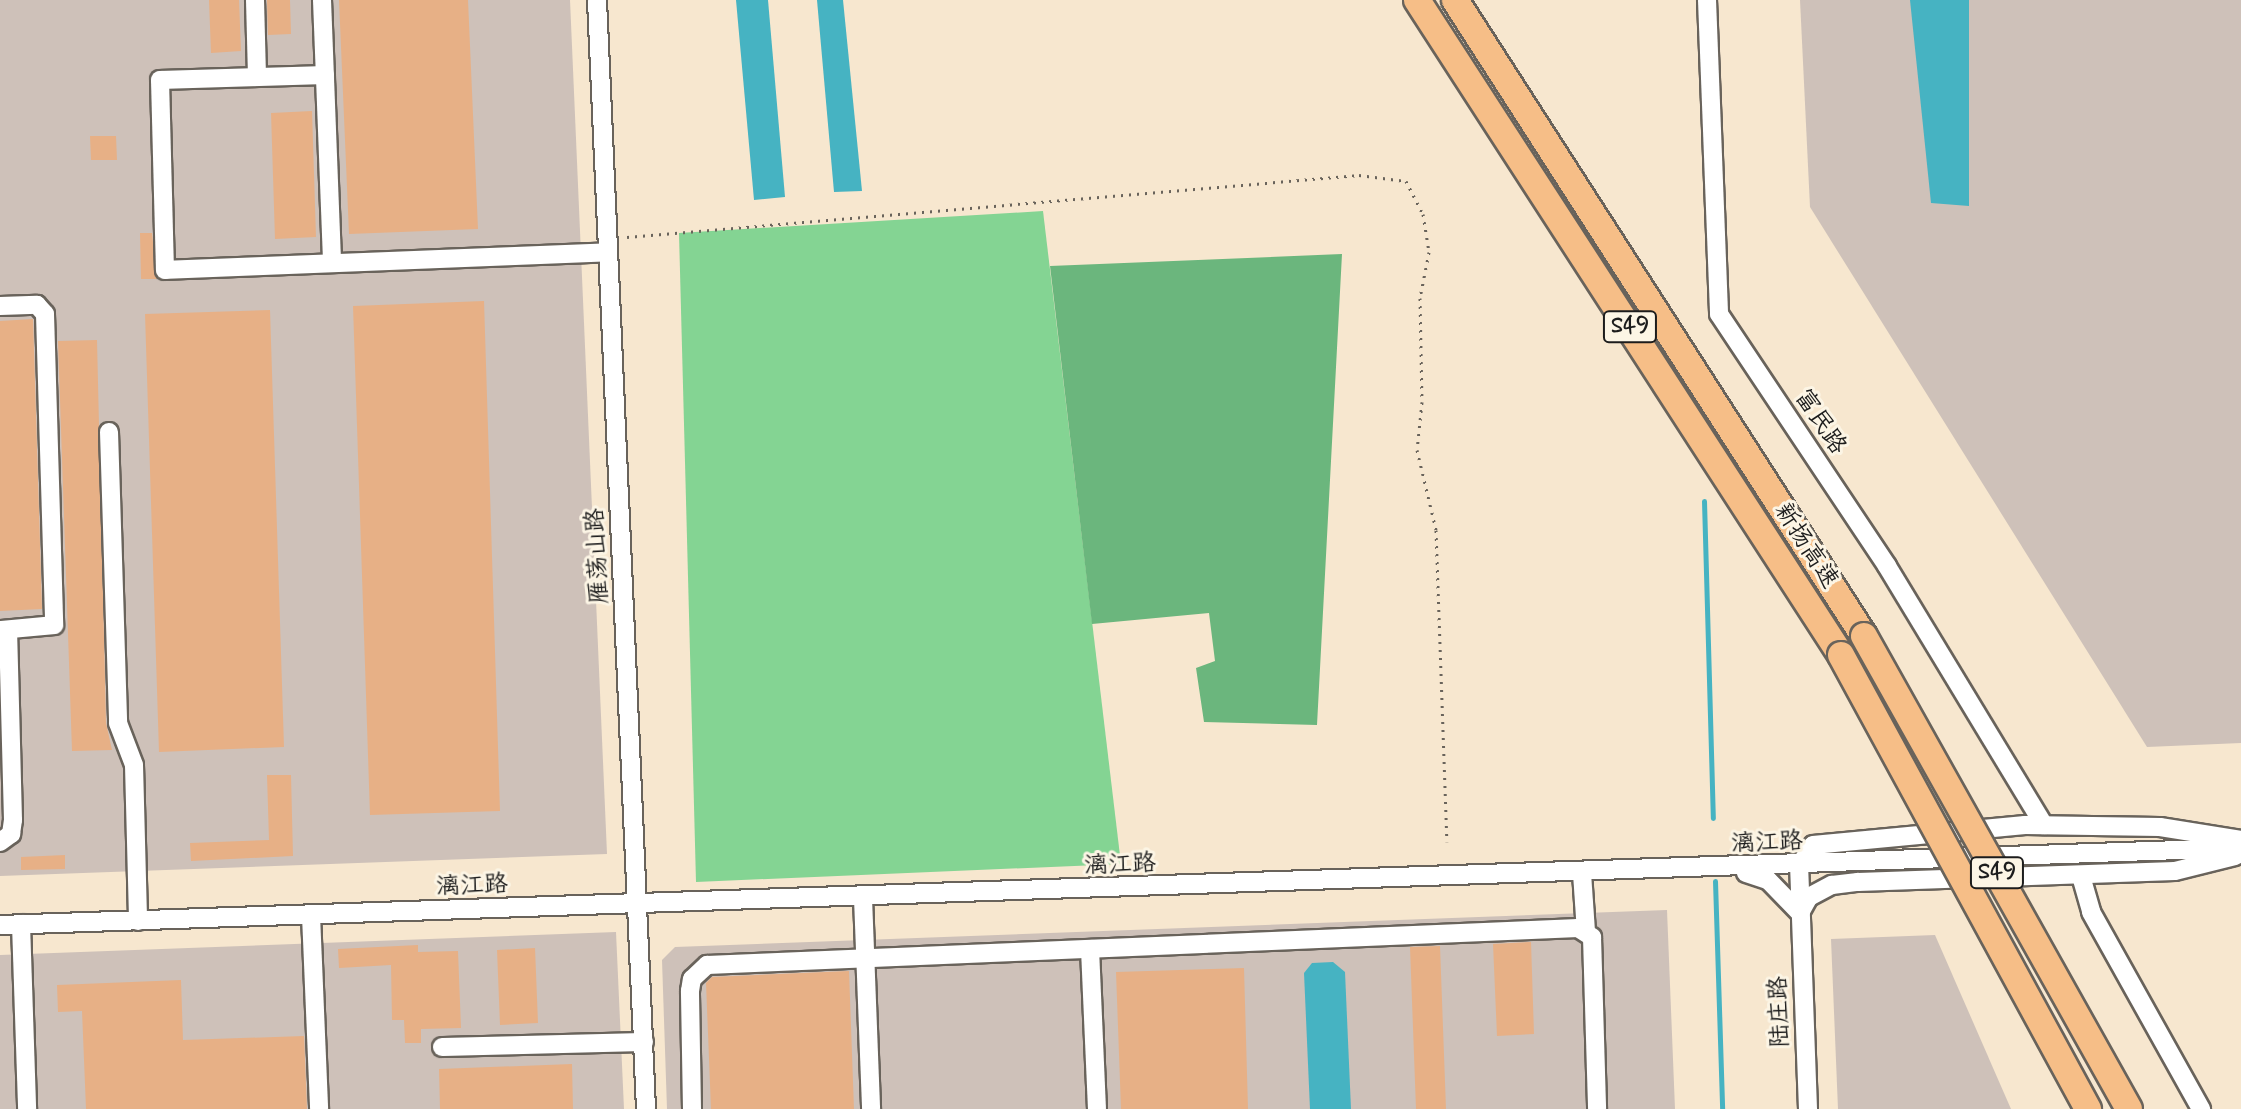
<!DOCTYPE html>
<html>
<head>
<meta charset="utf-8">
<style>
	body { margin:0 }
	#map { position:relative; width:2241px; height:1109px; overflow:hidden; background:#f7e7cf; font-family:Mynerve,"LXGW WenKai TC",sans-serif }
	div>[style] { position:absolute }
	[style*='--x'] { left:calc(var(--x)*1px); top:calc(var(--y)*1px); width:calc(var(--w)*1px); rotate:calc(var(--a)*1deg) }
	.industrial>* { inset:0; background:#cec1b9 }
	.green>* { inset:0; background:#84d493 }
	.forest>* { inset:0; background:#6bb67d }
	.water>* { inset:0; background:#46b3c2 }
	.stream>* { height:5px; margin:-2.5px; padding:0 2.5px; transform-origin:2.5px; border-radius:2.5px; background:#46b3c2 }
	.building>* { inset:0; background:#e7b086 }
	.path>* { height:3px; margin-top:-1.5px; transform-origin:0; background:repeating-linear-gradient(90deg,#69635b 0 2px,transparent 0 8px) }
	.roads { filter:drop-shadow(2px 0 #69635b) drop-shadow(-2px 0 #69635b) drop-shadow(0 2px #69635b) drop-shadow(0 -2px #69635b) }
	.minor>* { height:18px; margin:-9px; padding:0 9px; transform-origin:9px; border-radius:9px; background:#fff }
	.highway>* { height:26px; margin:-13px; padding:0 13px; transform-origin:13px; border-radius:13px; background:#f6be87 }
	.bridges { filter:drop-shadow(2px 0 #69635b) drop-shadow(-2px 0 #69635b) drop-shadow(0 2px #69635b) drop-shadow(0 -2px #69635b) }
	.highway-bridge>* { height:26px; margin:-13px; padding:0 13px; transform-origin:13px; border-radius:13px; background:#f6be87 }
	span { translate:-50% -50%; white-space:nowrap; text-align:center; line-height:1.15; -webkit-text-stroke:6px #fcf5e5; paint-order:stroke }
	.shield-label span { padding:2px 6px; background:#fcf5e5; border:2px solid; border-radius:6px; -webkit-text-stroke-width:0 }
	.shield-label { font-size:22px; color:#1c1c1c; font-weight:700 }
	.street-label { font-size:24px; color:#1c1c1c }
</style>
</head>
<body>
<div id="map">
	<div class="industrial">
		<div style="clip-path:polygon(0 0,570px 0,607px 854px,0 876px)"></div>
		<div style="clip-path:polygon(1800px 0,2241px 0,2241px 743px,2147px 747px,1810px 207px)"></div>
		<div style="clip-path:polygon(1667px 910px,1675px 1109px,667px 1109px,662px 960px,675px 947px)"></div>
		<div style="clip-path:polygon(616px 932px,624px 1109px,0 1109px,0 955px)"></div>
		<div style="clip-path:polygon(1935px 935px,2011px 1109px,1838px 1109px,1831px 939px)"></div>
	</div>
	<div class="green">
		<div style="clip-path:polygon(1043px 211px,1121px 864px,696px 882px,679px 233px)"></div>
	</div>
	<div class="forest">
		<div style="clip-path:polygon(1342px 254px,1317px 725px,1204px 722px,1196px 668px,1215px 661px,1209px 613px,1092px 624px,1050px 266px)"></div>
	</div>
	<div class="water">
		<div style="clip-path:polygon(736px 0,768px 0,785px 197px,754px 200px)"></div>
		<div style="clip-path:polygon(817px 0,843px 0,862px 191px,834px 192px)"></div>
		<div style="clip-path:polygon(1910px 0,1969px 0,1969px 206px,1931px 203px)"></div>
		<div style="clip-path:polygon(1333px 962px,1345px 972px,1351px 1109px,1310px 1109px,1304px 973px,1312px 963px)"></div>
	</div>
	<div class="stream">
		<div style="--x:1704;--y:501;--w:317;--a:88.4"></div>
		<div style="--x:1715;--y:881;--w:228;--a:88.2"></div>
	</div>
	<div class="building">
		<div style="clip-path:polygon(209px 0,239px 0,241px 51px,211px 53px)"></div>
		<div style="clip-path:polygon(267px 0,290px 0,291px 34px,268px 35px)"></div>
		<div style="clip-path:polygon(339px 0,468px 0,478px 229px,349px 234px)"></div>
		<div style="clip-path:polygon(312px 111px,316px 237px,275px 239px,271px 113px)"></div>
		<div style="clip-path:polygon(90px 136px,116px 136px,117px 160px,91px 160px)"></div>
		<div style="clip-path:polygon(140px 233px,152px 233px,157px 279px,141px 279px)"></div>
		<div style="clip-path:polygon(484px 301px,500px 811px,370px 815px,353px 306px)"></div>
		<div style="clip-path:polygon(270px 310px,284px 747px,159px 752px,145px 314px)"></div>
		<div style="clip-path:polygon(33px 319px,42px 609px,0 611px,0 321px)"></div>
		<div style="clip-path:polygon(97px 340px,106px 723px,112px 750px,72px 751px,58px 341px)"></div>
		<div style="clip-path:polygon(267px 775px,291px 775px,293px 856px,191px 861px,190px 843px,269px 840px)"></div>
		<div style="clip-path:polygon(65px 855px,65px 869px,21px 870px,21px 857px)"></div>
		<div style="clip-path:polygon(1531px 942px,1534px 1034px,1497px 1036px,1493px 944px)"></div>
		<div style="clip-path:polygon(418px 945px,418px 952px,458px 951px,461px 1028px,421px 1029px,421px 1043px,405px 1043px,404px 1020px,392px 1020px,391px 965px,339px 968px,338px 949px)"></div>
		<div style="clip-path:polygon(1440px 946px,1446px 1109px,1416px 1109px,1410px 947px)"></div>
		<div style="clip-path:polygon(535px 948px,538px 1023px,500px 1025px,497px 950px)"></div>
		<div style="clip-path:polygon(1244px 968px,1248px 1109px,1121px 1109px,1116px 972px)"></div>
		<div style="clip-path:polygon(849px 971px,854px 1109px,711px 1109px,706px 983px,712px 977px)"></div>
		<div style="clip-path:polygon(181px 980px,183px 1040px,304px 1036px,307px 1109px,86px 1109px,82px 1011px,58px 1012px,57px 985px)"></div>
		<div style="clip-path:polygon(572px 1064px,573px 1109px,440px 1109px,439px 1069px)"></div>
	</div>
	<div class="path">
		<div style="--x:627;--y:237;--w:735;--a:-4.84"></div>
		<div style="--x:1359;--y:175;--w:47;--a:7.3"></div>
		<div style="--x:1406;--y:181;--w:37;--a:63"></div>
		<div style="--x:1423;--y:214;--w:38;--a:81"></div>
		<div style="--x:1429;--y:252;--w:47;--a:101.1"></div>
		<div style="--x:1420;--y:298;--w:104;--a:88.9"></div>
		<div style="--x:1422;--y:402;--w:48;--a:95.9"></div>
		<div style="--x:1417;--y:450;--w:82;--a:76.6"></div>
		<div style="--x:1436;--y:530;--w:312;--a:88"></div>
	</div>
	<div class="roads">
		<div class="minor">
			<div style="--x:255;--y:0;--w:77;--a:88.5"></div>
			<div style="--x:322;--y:0;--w:263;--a:87.8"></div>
			<div style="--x:597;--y:0;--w:1110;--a:87.47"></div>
			<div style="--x:1707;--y:0;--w:314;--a:87.8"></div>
			<div style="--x:1719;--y:314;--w:303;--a:56.3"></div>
			<div style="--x:1887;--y:566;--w:303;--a:58.8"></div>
			<div style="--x:325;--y:75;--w:165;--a:178.3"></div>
			<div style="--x:160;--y:80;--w:190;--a:88.5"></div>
			<div style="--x:165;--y:270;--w:442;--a:-2.3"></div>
			<div style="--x:0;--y:306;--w:37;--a:-2"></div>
			<div style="--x:37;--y:305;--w:12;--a:48"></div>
			<div style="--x:45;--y:314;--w:311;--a:88.3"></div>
			<div style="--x:54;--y:625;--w:54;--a:174.7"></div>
			<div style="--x:109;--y:432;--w:291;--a:88.2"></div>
			<div style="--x:118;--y:723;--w:45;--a:69.1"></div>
			<div style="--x:134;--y:765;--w:156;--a:88.5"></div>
			<div style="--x:0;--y:842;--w:14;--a:-36"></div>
			<div style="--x:11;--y:834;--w:14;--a:-82"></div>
			<div style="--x:13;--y:820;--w:190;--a:-91.5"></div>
			<div style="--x:1582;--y:873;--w:58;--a:86.1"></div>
			<div style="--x:1746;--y:873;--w:23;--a:18"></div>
			<div style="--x:1768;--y:880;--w:46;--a:45.9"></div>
			<div style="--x:2081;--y:876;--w:37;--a:74"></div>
			<div style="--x:2091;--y:912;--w:226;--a:60.8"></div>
			<div style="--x:863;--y:898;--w:211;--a:87.8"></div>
			<div style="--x:1800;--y:913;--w:18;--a:-61"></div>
			<div style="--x:1809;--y:897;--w:26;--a:-28"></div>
			<div style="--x:1832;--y:885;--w:26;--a:-7"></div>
			<div style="--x:1858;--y:882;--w:317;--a:-2"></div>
			<div style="--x:2175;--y:871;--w:62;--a:-14"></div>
			<div style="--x:311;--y:915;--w:194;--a:87.6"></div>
			<div style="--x:21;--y:924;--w:185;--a:88.1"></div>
			<div style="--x:0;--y:925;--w:2242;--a:-1.97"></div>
			<div style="--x:1090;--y:949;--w:160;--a:87.5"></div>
			<div style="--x:442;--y:1047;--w:202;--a:-1.4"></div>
			<div style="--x:692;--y:1109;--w:118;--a:-91"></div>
			<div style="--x:690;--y:991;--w:12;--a:-81"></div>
			<div style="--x:692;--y:979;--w:21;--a:-43"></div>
			<div style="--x:707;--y:965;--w:872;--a:-2.43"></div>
			<div style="--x:1578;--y:928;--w:17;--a:33"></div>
			<div style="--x:1592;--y:937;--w:172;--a:88.3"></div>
			<div style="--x:1808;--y:1109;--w:243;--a:-92.1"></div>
			<div style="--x:1799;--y:866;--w:25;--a:-56"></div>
			<div style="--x:1813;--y:845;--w:213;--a:-5.4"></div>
			<div style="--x:2025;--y:825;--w:135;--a:0.8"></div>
			<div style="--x:2160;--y:827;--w:82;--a:9.1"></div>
		</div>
		<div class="highway">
			<div style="--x:1417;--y:0;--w:780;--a:57.08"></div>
			<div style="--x:1455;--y:0;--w:756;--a:57.26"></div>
		</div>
	</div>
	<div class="bridges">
		<div class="highway-bridge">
			<div style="--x:1864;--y:636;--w:542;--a:60.74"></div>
			<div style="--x:1841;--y:655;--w:517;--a:61.45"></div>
		</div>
	</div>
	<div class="shield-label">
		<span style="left:1630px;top:327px">S49</span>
		<span style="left:1997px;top:873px">S49</span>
	</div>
	<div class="street-label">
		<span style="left:1820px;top:422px;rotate:56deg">富民路</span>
		<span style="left:1806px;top:546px;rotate:57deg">新扬高速</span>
		<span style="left:598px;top:556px;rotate:-93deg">雁荡山路</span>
		<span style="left:1767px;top:843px;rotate:-2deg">漓江路</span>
		<span style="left:1120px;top:865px;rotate:-2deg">漓江路</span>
		<span style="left:472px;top:886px;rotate:-2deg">漓江路</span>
		<span style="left:1780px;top:1012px;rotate:-92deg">陆庄路</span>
	</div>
</div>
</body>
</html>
